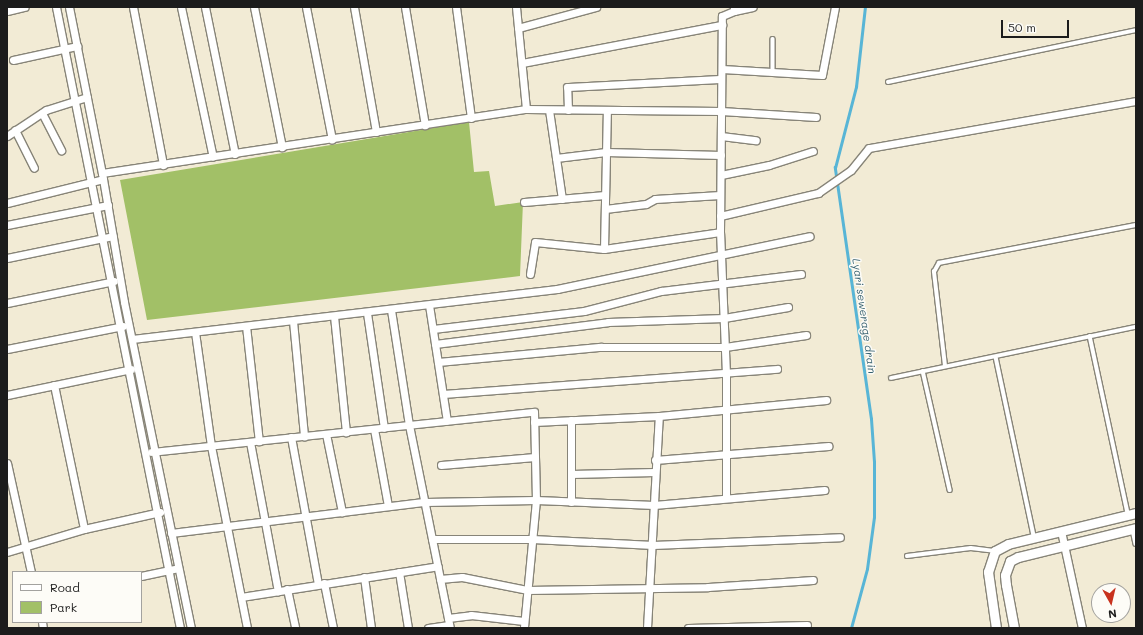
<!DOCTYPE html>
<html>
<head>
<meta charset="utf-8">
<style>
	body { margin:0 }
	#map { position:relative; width:1143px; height:635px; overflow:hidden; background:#f2ebd5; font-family:Mali,sans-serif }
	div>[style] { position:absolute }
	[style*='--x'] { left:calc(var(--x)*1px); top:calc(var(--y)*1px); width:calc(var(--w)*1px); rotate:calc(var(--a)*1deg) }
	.green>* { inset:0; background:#a2c067 }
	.stream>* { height:2.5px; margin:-1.25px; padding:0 1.25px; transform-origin:1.25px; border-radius:1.25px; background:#58b5d6 }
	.roads { filter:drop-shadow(1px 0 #878478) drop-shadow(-1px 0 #878478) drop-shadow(0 1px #878478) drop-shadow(0 -1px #878478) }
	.service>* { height:3.5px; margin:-1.75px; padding:0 1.75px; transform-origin:1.75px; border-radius:1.75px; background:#fff }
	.minor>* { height:7px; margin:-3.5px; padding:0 3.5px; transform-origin:3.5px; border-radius:3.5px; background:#fff }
	.tertiary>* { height:9px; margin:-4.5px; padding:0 4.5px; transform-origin:4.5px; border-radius:4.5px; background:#fff }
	span { translate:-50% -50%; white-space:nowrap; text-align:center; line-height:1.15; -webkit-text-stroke:3px #fdfcf7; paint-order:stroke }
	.water-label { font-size:11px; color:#376170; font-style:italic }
	.frame { position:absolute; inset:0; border:8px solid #1c1c1c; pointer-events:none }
	.legend { position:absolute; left:12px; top:571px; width:130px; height:52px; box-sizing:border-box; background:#fdfcf7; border:1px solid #a3a29f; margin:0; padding:5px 7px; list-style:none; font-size:12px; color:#1c1c1c }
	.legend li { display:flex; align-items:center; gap:8px; height:20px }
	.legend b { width:20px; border:1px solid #a3a29f }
	.north { position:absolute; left:1091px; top:583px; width:40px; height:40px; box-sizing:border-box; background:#fdfcf7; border:1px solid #a3a29f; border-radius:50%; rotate:172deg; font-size:11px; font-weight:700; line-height:16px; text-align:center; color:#1c1c1c }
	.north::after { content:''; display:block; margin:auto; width:14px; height:18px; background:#c8321e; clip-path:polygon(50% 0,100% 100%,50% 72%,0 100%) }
	.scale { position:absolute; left:1001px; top:20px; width:68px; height:18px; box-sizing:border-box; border:2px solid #1c1c1c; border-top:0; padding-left:5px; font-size:12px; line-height:14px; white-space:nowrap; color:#1c1c1c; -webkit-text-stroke:3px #fdfcf7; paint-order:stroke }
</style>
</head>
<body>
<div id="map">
	<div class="green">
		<div style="clip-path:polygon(469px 122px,474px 172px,489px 171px,495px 206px,523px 202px,520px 276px,147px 320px,120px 180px)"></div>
	</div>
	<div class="stream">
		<div style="--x:851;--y:628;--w:61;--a:-74.8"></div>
		<div style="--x:867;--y:569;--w:52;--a:-82.3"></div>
		<div style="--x:874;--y:517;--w:55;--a:-90"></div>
		<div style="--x:874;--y:462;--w:43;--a:-94"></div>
		<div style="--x:871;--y:419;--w:254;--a:-98.2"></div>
		<div style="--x:835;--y:168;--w:84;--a:-75.5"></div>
		<div style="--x:856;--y:87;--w:81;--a:-83.6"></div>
	</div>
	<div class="roads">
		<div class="service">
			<div style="--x:773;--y:39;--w:34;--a:90"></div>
			<div style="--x:888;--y:82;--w:253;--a:-11.8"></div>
			<div style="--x:1090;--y:336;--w:182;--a:77.9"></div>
			<div style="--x:996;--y:357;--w:183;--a:78"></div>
			<div style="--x:945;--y:366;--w:95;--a:-96.7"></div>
			<div style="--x:934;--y:272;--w:10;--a:-61"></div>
			<div style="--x:939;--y:263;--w:201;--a:-10.9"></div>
			<div style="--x:923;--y:371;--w:122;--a:77.2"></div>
			<div style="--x:891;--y:378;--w:250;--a:-11.8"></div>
			<div style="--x:1133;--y:530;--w:14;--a:78"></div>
			<div style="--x:907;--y:556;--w:64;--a:-7.1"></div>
			<div style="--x:971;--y:548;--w:23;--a:7"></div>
		</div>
		<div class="minor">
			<div style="--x:56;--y:7;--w:633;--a:78.71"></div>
			<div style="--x:69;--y:7;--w:169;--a:78.8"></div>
			<div style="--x:102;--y:173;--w:131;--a:80.3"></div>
			<div style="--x:124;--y:302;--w:333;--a:78.4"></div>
			<div style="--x:133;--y:7;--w:161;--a:79.2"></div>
			<div style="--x:181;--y:7;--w:153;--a:78"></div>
			<div style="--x:205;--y:7;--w:150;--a:78.5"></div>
			<div style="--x:254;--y:7;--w:143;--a:78.7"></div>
			<div style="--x:306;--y:7;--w:135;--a:78.9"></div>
			<div style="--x:354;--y:7;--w:127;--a:80"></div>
			<div style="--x:405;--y:7;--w:120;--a:80.4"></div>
			<div style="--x:456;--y:7;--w:112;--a:82.3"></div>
			<div style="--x:516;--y:7;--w:102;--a:84.4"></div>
			<div style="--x:7;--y:11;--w:18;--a:-13"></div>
			<div style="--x:734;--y:11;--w:19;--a:-12"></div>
			<div style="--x:518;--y:28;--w:81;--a:-15.1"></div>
			<div style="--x:13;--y:60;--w:66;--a:-12.3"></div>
			<div style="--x:522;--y:63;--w:204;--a:-10.8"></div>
			<div style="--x:722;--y:69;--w:100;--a:3.4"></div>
			<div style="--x:822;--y:75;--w:69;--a:-79.2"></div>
			<div style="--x:549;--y:110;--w:90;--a:81.7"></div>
			<div style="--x:568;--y:110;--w:23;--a:-92"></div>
			<div style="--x:567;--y:87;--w:154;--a:-3"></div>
			<div style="--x:42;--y:113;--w:42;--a:62.8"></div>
			<div style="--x:15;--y:130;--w:42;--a:63.4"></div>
			<div style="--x:7;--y:136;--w:47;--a:-33.7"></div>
			<div style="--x:46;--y:110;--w:43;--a:-17.6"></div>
			<div style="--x:721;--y:136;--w:35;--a:7"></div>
			<div style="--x:556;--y:158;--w:50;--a:-6.8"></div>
			<div style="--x:606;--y:152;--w:115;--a:1.5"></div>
			<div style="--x:102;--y:173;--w:429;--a:-8.6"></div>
			<div style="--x:526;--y:109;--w:195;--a:0.6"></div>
			<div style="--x:721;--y:111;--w:95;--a:3.6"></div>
			<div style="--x:721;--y:175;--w:49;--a:-11.8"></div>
			<div style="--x:769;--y:165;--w:46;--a:-17.7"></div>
			<div style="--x:524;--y:202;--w:81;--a:-4.9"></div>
			<div style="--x:7;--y:203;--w:99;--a:-14"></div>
			<div style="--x:605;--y:209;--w:41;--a:-7"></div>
			<div style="--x:646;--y:204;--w:10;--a:-29"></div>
			<div style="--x:655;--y:199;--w:65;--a:-3.5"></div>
			<div style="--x:720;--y:216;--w:101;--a:-13.2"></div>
			<div style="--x:818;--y:193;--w:40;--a:-34.9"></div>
			<div style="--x:851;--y:170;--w:28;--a:-51"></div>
			<div style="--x:869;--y:148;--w:271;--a:-10"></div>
			<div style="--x:7;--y:225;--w:103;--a:-11.2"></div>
			<div style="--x:604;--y:249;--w:138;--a:-88.8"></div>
			<div style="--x:7;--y:258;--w:108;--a:-11.7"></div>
			<div style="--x:530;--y:274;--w:32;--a:-81"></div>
			<div style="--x:535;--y:242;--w:69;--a:5.8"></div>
			<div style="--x:604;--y:249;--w:117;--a:-8.3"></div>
			<div style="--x:7;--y:303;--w:109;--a:-11.6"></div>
			<div style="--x:429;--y:305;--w:117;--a:81.2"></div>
			<div style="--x:391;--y:310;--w:116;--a:81.1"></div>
			<div style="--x:409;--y:425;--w:207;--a:78.6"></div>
			<div style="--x:367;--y:313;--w:116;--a:81.6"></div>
			<div style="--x:334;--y:316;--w:117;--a:84.1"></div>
			<div style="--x:293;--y:321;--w:116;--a:84.5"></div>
			<div style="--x:246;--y:326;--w:116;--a:83.6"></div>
			<div style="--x:433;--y:329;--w:152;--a:-6.8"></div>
			<div style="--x:584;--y:311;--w:80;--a:-14.6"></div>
			<div style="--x:661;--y:291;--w:141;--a:-6.9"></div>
			<div style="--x:195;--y:332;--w:115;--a:82"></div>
			<div style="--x:211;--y:446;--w:186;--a:78.8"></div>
			<div style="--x:132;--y:339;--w:428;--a:-6.7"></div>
			<div style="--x:557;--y:289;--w:258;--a:-11.8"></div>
			<div style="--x:435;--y:344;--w:174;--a:-7.2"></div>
			<div style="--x:608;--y:322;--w:116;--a:-2"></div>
			<div style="--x:724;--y:318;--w:65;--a:-9.8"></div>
			<div style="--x:7;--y:349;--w:118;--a:-11.2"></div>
			<div style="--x:438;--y:362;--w:164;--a:-5.3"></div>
			<div style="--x:601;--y:347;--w:124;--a:0"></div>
			<div style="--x:725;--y:347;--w:82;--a:-8.4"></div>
			<div style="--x:54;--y:385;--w:147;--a:78.2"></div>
			<div style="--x:443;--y:394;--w:335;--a:-4.3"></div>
			<div style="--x:7;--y:395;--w:127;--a:-11.8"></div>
			<div style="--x:571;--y:420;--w:82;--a:90"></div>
			<div style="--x:534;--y:422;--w:125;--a:-2.7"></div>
			<div style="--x:659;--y:416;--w:168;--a:-5.5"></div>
			<div style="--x:374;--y:429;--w:78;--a:79.7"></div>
			<div style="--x:326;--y:434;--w:80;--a:78.4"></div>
			<div style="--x:291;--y:437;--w:149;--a:79.6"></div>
			<div style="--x:250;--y:442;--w:152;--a:79.4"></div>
			<div style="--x:151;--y:452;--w:385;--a:-6"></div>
			<div style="--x:534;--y:412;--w:88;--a:88.7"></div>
			<div style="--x:536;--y:500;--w:129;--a:95.4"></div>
			<div style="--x:655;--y:460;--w:174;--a:-4.6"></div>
			<div style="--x:7;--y:463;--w:112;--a:77.6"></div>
			<div style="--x:441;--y:465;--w:94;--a:-4.9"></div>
			<div style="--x:571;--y:474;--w:84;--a:-1.4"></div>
			<div style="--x:726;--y:498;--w:124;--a:-90"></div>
			<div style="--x:726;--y:374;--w:142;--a:-92.4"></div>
			<div style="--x:720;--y:232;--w:216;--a:-89.5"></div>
			<div style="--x:722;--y:16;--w:13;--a:-23"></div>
			<div style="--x:734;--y:11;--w:4;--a:-90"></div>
			<div style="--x:1061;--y:531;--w:99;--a:77.8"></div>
			<div style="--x:171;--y:533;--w:256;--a:-7"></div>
			<div style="--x:425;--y:502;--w:111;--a:-1"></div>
			<div style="--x:536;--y:500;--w:118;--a:2.4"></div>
			<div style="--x:654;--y:505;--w:171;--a:-5"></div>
			<div style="--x:432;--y:539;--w:100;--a:0"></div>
			<div style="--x:532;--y:539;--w:121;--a:2.8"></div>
			<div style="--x:653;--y:545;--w:187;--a:-2.4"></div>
			<div style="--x:7;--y:552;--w:80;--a:-16.6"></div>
			<div style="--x:84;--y:529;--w:78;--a:-12.6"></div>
			<div style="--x:399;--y:572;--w:57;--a:80.9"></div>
			<div style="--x:141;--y:576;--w:38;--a:-12"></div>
			<div style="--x:364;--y:577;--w:51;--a:82.2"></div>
			<div style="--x:440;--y:579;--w:22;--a:-5"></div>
			<div style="--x:462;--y:577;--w:66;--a:11.3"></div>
			<div style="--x:527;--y:590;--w:181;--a:-0.9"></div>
			<div style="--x:708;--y:587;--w:105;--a:-3.8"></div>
			<div style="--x:324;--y:583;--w:46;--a:78.7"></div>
			<div style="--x:287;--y:589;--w:40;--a:78"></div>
			<div style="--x:241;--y:597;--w:199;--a:-8.9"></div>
			<div style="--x:448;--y:618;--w:23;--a:-7"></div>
			<div style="--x:471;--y:615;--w:53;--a:6.5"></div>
			<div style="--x:42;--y:622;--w:6;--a:81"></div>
			<div style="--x:428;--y:628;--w:21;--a:-8"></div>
			<div style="--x:647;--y:628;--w:212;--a:-86.8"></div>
			<div style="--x:688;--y:628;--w:119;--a:-1.4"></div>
		</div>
		<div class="tertiary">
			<div style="--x:996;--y:628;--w:57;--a:-98.1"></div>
			<div style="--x:988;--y:572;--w:22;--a:-72"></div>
			<div style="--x:995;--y:551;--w:15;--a:-28"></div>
			<div style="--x:1008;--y:544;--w:132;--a:-13.6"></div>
			<div style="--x:1014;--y:628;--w:44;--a:-100.5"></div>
			<div style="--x:1006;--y:585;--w:10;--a:-96"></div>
			<div style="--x:1005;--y:575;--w:15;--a:-70"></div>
			<div style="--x:1010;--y:561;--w:9;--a:-27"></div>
			<div style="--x:1018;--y:557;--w:122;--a:-13.8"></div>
		</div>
	</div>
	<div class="water-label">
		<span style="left:864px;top:316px;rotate:82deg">Lyari sewerage drain</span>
	</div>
	<div class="frame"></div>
	<ul class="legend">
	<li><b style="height:5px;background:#fff"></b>Road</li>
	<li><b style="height:11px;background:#a2c067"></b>Park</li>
	</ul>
	<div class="north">N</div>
	<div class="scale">50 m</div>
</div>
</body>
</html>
